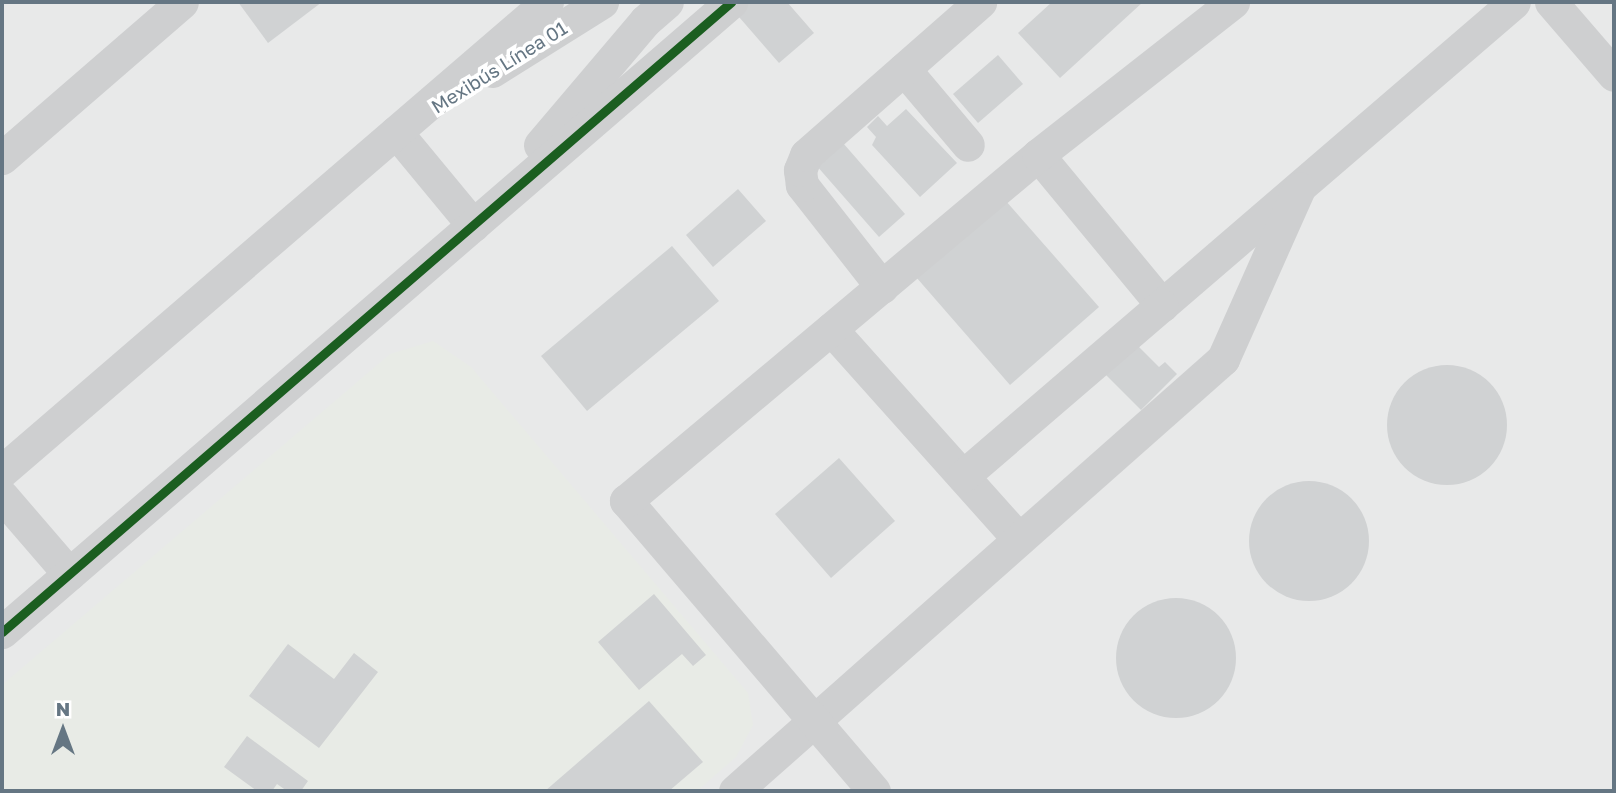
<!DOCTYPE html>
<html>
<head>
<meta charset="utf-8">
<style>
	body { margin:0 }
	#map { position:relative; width:1616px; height:793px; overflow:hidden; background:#f9f9f9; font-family:"Golos Text",sans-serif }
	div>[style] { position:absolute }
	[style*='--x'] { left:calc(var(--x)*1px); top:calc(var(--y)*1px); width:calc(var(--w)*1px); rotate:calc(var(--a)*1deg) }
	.built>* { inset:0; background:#e8e9e9 }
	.green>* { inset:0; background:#e8ebe6 }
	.building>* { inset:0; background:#d0d2d3 }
	.round { border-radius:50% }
	.minor>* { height:33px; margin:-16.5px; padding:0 16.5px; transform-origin:16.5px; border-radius:16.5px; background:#cecfd0 }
	.cycleway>* { height:9px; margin:-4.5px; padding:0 4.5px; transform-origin:4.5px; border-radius:4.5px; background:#1b5e20 }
	span { translate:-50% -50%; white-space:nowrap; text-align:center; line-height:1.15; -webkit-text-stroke:7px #fff; paint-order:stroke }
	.street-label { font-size:19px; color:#657683 }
	.frame { position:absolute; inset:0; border:4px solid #657683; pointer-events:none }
	.north { position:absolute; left:28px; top:695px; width:70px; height:70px; -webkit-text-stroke:5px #fff; paint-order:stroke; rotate:0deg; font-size:19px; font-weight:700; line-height:28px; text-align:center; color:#657683 }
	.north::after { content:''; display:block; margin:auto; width:24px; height:32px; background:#657683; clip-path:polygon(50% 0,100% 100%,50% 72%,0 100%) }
</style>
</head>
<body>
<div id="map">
	<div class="built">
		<div style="clip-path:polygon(2px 2px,1614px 2px,1614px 791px,2px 791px)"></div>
	</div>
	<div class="green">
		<div style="clip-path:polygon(433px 341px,471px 367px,748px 693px,753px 725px,736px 757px,697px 791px,2px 791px,2px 685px,390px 354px)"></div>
	</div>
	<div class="building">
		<div style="clip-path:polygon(238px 2px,322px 2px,268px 43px)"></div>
		<div style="clip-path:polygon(726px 2px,787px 2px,814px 33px,779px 63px)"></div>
		<div style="clip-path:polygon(1052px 2px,1143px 2px,1060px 78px,1018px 33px)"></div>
		<div style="clip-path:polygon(998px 55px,1023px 84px,978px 123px,953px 94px)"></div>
		<div style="clip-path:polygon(906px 109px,957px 163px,920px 197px,872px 145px,876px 137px,867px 127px,878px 116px,887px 126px)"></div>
		<div style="clip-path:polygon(843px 143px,905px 214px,879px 237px,816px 165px)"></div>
		<div style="clip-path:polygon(738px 189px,766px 221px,713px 267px,686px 235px)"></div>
		<div style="clip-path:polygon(1005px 200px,1099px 307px,1010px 385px,916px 277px)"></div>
		<div style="clip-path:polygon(672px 246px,719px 301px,587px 411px,541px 356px)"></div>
		<div style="clip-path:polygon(1133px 341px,1159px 367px,1165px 362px,1177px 374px,1141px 410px,1102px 371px)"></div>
		<div class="round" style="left:1387px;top:365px;width:120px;height:120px"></div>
		<div style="clip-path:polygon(839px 458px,895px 521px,831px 578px,775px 514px)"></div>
		<div class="round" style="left:1249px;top:481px;width:120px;height:120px"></div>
		<div style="clip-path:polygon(654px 594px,706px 655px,693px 666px,682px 654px,639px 690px,598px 642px)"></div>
		<div class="round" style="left:1116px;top:598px;width:120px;height:120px"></div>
		<div style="clip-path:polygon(288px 644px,334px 679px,354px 653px,378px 672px,319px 748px,249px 696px)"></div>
		<div style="clip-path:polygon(649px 701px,703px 762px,669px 791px,545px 791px)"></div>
		<div style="clip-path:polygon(247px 736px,308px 781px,301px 791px,287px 791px,277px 784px,272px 791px,257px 791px,224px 767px)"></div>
	</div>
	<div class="minor">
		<div style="--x:1551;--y:2;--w:96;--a:49.2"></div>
		<div style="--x:904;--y:69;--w:99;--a:49.9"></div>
		<div style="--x:492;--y:71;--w:130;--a:-32.1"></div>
		<div style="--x:396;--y:132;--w:121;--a:50.4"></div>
		<div style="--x:540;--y:145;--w:162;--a:-49.7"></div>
		<div style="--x:645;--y:21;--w:29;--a:-41"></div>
		<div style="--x:1038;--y:155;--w:195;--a:50.4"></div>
		<div style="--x:1162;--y:305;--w:464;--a:-40.7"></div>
		<div style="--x:2;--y:158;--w:238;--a:-40.9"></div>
		<div style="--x:882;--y:287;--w:130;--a:-128.1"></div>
		<div style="--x:802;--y:185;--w:15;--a:-98"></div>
		<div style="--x:800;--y:170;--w:16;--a:-68"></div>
		<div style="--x:806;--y:155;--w:232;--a:-41.3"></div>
		<div style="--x:831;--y:329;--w:282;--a:48.2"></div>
		<div style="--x:2;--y:471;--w:719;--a:-40.71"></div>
		<div style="--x:963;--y:476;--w:262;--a:-40.7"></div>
		<div style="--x:2;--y:496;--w:103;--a:49.3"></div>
		<div style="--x:2;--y:632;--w:964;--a:-40.83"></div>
		<div style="--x:735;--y:791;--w:652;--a:-41.52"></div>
		<div style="--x:1223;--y:359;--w:187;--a:-66"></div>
		<div style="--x:874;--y:791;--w:382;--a:-130.5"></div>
		<div style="--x:626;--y:501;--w:538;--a:-40.02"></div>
		<div style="--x:1038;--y:155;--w:248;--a:-38.1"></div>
	</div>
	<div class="cycleway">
		<div style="--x:2;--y:632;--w:964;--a:-40.83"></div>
	</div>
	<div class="street-label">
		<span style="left:499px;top:67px;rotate:-32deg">Mexibús Línea 01</span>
	</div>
	<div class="frame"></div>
	<div class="north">N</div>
</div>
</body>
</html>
